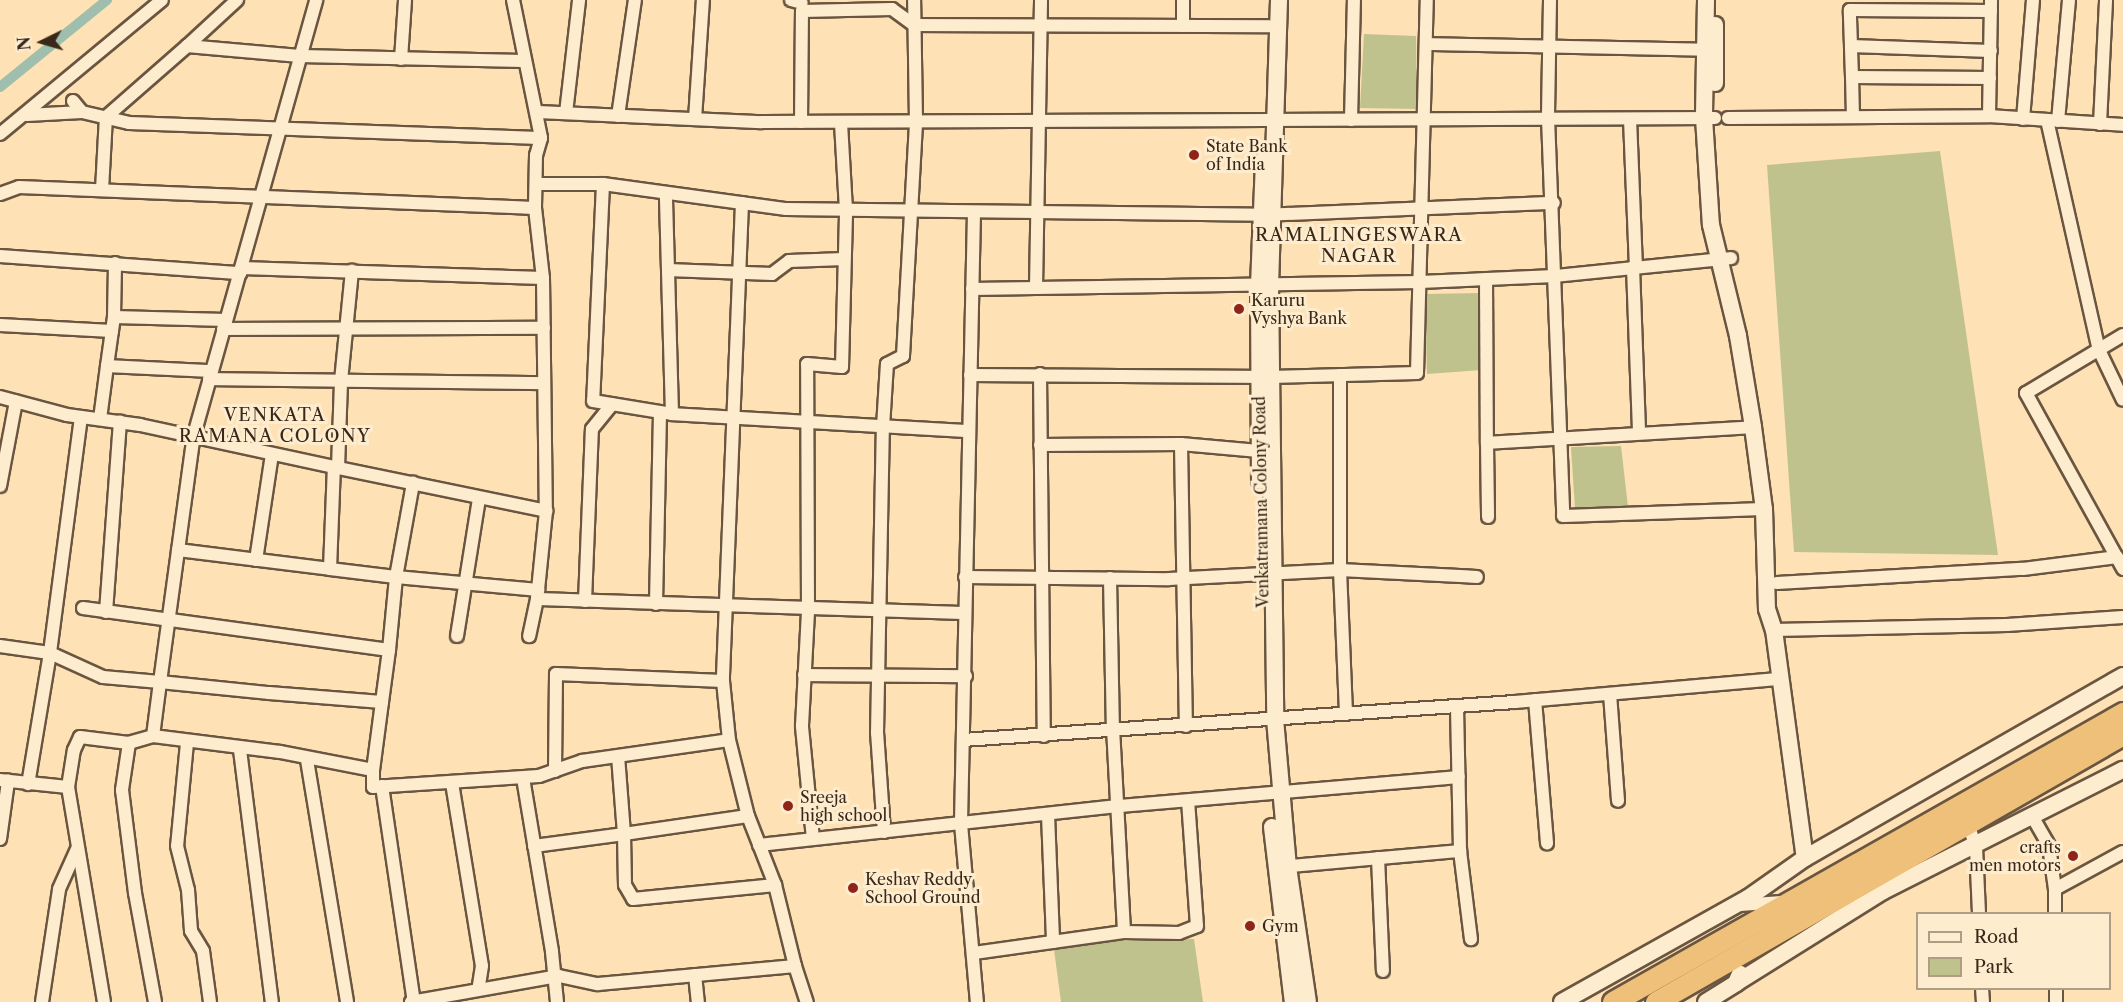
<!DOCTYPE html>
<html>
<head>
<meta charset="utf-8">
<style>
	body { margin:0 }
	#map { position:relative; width:2123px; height:1002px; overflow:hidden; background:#fee1b5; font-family:"Libre Caslon Text",serif }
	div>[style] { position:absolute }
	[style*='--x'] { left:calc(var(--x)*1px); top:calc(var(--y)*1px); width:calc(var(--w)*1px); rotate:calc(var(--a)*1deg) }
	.green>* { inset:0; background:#c0c28d }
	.canal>* { height:10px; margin:-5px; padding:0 5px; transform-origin:5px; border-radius:5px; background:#a0bead }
	.roads { filter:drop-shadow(2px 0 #6a5640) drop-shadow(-2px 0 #6a5640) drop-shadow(0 2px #6a5640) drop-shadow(0 -2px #6a5640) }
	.street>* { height:12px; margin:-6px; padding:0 6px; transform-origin:6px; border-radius:6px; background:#feeccf }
	.secondary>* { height:16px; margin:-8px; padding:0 8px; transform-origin:8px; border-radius:8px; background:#feeccf }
	.highway>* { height:21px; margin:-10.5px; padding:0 10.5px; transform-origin:10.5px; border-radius:10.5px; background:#efc07a }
	.dots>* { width:16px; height:16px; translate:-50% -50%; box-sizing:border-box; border:3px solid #feeccf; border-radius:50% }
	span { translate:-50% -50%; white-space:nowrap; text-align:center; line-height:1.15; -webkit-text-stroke:6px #feeccf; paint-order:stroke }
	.poi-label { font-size:16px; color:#392819 }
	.left { translate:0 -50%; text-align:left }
	.right { translate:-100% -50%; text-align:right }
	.street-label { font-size:16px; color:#392819 }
	.neighbourhood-label { font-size:18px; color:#392819; letter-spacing:1.5px }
	.legend { position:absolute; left:1916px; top:912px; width:195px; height:78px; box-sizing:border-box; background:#feeccf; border:2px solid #af9e86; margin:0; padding:8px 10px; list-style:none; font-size:18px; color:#392819 }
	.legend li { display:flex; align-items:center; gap:12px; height:30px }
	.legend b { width:30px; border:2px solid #af9e86 }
	.north { position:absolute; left:12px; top:12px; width:60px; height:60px; -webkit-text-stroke:4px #feeccf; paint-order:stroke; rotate:265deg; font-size:16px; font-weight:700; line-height:24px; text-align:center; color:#392819 }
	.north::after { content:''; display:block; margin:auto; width:21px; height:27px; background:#392819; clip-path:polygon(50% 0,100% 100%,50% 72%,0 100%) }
</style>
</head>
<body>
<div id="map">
	<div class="green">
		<div style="clip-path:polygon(1364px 34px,1416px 36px,1417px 109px,1360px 108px)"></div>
		<div style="clip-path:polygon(1940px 151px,1998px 555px,1794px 552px,1767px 165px)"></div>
		<div style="clip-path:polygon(1482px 293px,1482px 370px,1427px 374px,1425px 294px)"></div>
		<div style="clip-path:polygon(1621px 446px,1628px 507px,1575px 509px,1571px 447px)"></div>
		<div style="clip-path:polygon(1194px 939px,1203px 1002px,1061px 1002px,1053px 942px)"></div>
	</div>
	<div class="canal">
		<div style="--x:0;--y:87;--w:138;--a:-39.1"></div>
	</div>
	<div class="roads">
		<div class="street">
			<div style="--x:513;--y:0;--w:141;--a:78.5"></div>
			<div style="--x:541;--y:138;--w:18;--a:106"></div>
			<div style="--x:536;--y:155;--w:53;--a:91.1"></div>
			<div style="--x:535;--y:208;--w:70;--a:83.5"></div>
			<div style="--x:543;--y:278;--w:233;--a:89.3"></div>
			<div style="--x:546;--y:511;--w:88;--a:95.8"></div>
			<div style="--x:537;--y:599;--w:38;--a:102"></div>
			<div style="--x:791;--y:0;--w:11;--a:15"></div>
			<div style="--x:1183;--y:0;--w:26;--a:90"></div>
			<div style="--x:1550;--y:0;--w:118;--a:91"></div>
			<div style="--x:1548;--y:118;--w:398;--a:87.8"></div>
			<div style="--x:1563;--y:516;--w:201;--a:-2"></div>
			<div style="--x:1426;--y:44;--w:286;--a:1.2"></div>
			<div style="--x:187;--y:46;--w:68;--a:-42.6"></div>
			<div style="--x:1851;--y:46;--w:36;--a:-92"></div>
			<div style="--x:1850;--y:10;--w:141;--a:0.4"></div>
			<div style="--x:401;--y:59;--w:59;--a:-86.1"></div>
			<div style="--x:1852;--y:77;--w:31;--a:-92"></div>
			<div style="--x:1851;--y:46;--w:140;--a:2"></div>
			<div style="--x:73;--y:101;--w:14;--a:51"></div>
			<div style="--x:82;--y:112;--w:48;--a:13.2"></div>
			<div style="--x:129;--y:123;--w:412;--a:2.1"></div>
			<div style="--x:538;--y:112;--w:224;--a:2.6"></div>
			<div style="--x:762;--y:122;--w:953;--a:-0.24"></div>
			<div style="--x:566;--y:113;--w:114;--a:-83.4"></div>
			<div style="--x:27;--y:115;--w:55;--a:-3.1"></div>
			<div style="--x:618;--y:116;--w:117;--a:-81.7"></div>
			<div style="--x:1989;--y:116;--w:116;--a:-89"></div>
			<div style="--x:1853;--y:117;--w:40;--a:-91.4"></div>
			<div style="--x:1852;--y:77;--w:138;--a:0.4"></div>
			<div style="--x:1728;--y:118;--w:261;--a:-0.4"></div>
			<div style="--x:1989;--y:116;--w:134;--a:3.8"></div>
			<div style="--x:695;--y:119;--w:119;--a:-86.2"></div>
			<div style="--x:1630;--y:119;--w:148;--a:87.7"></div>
			<div style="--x:2023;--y:119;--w:119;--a:-85.2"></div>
			<div style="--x:1351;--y:120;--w:120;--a:-88.6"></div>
			<div style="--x:2047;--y:120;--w:236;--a:77.3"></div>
			<div style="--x:2099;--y:350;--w:55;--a:64.4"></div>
			<div style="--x:2058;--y:121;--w:121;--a:-84.8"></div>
			<div style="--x:801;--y:122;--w:111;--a:-89.5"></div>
			<div style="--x:802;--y:11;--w:90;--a:-1.3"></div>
			<div style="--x:892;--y:9;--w:27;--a:36"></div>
			<div style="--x:914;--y:25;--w:355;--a:0.2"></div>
			<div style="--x:2100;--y:124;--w:124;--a:-87.2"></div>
			<div style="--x:0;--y:134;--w:210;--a:-39.6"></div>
			<div style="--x:536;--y:184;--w:67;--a:0"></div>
			<div style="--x:603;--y:184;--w:185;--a:7.8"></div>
			<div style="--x:786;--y:209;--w:477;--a:0.7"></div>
			<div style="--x:1263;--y:215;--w:291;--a:-2.4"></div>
			<div style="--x:603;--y:184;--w:217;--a:92.6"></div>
			<div style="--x:593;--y:401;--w:80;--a:9.3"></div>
			<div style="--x:672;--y:414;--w:221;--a:-91.6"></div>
			<div style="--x:102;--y:190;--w:73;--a:-86.9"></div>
			<div style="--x:106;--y:117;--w:108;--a:-41.2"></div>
			<div style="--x:187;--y:46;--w:113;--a:5.1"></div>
			<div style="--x:300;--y:56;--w:223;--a:1.3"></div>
			<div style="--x:0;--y:194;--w:20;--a:-20"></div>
			<div style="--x:19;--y:187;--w:516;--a:2.33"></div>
			<div style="--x:742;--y:203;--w:478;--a:92.3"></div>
			<div style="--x:723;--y:681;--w:59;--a:84.2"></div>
			<div style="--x:729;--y:740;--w:78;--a:76"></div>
			<div style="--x:748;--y:816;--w:74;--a:68.6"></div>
			<div style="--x:775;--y:885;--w:83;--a:76.1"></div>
			<div style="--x:974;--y:212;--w:612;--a:91.22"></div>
			<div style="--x:961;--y:824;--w:179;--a:84.9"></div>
			<div style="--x:0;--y:256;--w:241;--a:4.1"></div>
			<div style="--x:1633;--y:267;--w:165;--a:87.9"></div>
			<div style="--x:242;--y:268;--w:301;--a:1.9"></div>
			<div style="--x:668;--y:270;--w:104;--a:2.2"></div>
			<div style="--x:772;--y:274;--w:21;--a:-37"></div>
			<div style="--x:789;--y:261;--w:55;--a:-2.1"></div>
			<div style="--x:1486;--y:279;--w:164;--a:89.7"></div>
			<div style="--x:1487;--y:443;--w:266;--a:-3.4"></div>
			<div style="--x:1036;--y:288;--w:288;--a:-89"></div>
			<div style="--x:972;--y:289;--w:448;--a:-0.9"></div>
			<div style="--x:1420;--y:282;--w:135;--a:-2.5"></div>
			<div style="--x:1555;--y:276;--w:177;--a:-5.8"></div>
			<div style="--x:114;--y:317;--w:54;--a:-88.9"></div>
			<div style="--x:0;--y:325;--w:112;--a:3.1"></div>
			<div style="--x:112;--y:331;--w:14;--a:-82"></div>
			<div style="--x:114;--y:317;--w:112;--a:1.5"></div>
			<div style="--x:223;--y:329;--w:321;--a:-0.2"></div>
			<div style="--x:2123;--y:335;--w:113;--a:149.1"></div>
			<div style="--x:2026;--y:393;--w:201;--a:61.1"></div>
			<div style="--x:107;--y:366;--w:35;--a:-82"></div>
			<div style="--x:1040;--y:374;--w:362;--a:89.4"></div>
			<div style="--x:970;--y:375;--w:301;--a:0.4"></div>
			<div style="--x:1271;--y:377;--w:146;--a:-1.6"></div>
			<div style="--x:1417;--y:373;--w:373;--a:-88.5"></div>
			<div style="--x:1340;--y:375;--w:195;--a:90"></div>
			<div style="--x:1340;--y:570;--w:144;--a:87.6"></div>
			<div style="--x:209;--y:379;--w:335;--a:0.7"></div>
			<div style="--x:0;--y:397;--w:69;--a:15"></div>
			<div style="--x:67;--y:415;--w:74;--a:7.8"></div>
			<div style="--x:140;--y:425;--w:198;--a:12.2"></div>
			<div style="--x:672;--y:414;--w:297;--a:3.3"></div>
			<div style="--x:81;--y:417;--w:238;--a:97.5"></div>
			<div style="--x:50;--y:653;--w:58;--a:24.4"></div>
			<div style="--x:103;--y:677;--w:57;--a:5"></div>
			<div style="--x:160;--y:682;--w:110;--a:5.8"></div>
			<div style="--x:269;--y:693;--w:113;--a:4.6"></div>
			<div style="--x:382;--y:702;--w:69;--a:97.5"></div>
			<div style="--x:373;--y:770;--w:95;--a:-169"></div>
			<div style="--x:280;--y:752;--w:128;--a:-172.8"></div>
			<div style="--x:153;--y:736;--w:54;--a:-82.6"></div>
			<div style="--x:160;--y:682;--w:249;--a:-82.2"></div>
			<div style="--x:194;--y:435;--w:452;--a:-74.3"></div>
			<div style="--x:100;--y:419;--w:53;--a:-82.5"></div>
			<div style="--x:107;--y:366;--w:104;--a:2.8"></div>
			<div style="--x:1487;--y:443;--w:74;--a:89.2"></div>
			<div style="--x:1181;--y:444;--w:282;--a:89"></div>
			<div style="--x:1040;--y:445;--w:141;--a:-0.4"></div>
			<div style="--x:1181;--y:444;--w:78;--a:5.1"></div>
			<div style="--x:338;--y:468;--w:87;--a:-88"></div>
			<div style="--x:341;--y:381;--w:111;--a:-84.3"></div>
			<div style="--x:0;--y:486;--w:86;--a:-79.3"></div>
			<div style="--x:178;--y:550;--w:153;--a:7.1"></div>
			<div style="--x:330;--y:569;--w:102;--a:-87.8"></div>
			<div style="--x:334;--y:467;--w:217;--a:11.7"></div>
			<div style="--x:256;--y:560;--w:107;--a:-81.4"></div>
			<div style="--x:330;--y:569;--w:66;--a:6.9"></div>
			<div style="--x:396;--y:577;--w:96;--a:-79.7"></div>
			<div style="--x:965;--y:577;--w:204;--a:0.6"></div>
			<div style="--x:1169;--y:579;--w:171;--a:-3"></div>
			<div style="--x:1340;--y:570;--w:137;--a:2.9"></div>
			<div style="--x:1110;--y:578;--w:150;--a:88.9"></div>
			<div style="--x:1113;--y:728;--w:204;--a:86.9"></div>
			<div style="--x:1777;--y:583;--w:246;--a:-3.3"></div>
			<div style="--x:2023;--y:569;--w:95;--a:-7.3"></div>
			<div style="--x:537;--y:599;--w:427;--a:1.9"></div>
			<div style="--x:585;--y:601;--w:172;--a:-87.7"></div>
			<div style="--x:592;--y:429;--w:32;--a:-51"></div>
			<div style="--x:656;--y:604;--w:192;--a:-88.8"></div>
			<div style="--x:83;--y:608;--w:309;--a:7.8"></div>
			<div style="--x:389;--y:650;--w:73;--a:-84.5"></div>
			<div style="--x:396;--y:577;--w:143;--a:5.2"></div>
			<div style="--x:106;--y:612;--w:191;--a:-85.8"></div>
			<div style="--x:1774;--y:630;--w:233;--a:-1.2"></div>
			<div style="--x:2007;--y:625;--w:116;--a:-3.9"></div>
			<div style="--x:457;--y:636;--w:140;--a:-80.9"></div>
			<div style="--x:0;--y:646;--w:50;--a:8"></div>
			<div style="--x:50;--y:653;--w:133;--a:99.5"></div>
			<div style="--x:804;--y:675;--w:162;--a:0.4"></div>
			<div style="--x:1610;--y:694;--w:107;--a:85.7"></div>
			<div style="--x:1535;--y:700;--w:144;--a:85.2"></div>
			<div style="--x:382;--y:702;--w:52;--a:-82.3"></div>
			<div style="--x:1457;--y:707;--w:144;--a:88.8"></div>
			<div style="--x:1460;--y:851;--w:89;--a:82.9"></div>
			<div style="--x:153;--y:736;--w:25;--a:164"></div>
			<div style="--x:129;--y:743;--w:48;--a:98.5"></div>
			<div style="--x:122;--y:790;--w:104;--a:82.8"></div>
			<div style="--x:135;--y:893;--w:111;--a:79.6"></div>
			<div style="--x:963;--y:740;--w:553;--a:-3.94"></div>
			<div style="--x:1515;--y:702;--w:266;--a:-5"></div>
			<div style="--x:187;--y:743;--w:103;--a:95.5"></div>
			<div style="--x:177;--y:846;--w:45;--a:76"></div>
			<div style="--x:188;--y:890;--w:41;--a:85.8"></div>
			<div style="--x:191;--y:931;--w:23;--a:59"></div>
			<div style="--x:203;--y:951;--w:51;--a:82.2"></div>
			<div style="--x:240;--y:750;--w:254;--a:82.8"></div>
			<div style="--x:618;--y:756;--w:78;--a:85.6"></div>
			<div style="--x:624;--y:834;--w:125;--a:-8.3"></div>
			<div style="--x:307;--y:760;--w:245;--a:80.6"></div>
			<div style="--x:373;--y:770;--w:17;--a:90"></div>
			<div style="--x:373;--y:787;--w:166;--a:-3.8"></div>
			<div style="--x:539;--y:776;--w:46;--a:-19.2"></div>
			<div style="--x:582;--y:761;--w:148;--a:-8.1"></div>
			<div style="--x:555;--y:771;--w:97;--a:-89.4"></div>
			<div style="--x:556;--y:674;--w:167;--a:2.4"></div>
			<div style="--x:523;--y:778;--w:176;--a:80.5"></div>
			<div style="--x:552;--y:952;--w:50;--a:84.3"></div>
			<div style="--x:0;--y:780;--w:68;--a:5.9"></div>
			<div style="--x:452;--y:783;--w:185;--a:80.7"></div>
			<div style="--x:482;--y:966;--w:24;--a:99"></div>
			<div style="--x:382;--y:786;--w:218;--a:81.6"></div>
			<div style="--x:1048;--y:815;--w:127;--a:87.7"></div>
			<div style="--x:2032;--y:816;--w:34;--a:60"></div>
			<div style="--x:2049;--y:846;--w:43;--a:82.1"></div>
			<div style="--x:1968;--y:824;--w:24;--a:71"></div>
			<div style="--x:1976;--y:847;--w:67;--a:87.4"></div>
			<div style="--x:884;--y:832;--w:99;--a:-94"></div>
			<div style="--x:877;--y:733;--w:306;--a:-88.9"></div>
			<div style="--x:883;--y:427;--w:63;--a:-86.4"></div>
			<div style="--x:887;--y:364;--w:18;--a:-27"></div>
			<div style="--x:903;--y:356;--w:235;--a:-86.8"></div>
			<div style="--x:916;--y:121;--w:121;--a:-90.9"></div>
			<div style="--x:0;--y:839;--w:59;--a:-82.1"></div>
			<div style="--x:813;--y:839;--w:114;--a:-95.6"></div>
			<div style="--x:802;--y:726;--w:115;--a:-87"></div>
			<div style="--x:808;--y:611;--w:247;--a:-90.2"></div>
			<div style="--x:807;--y:364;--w:35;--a:5"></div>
			<div style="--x:842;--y:367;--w:157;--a:-88.5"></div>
			<div style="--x:846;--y:210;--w:88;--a:-93.3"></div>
			<div style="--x:759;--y:845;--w:363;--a:-6.2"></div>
			<div style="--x:1120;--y:806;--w:340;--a:-4.9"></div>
			<div style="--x:534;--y:846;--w:91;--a:-7.6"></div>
			<div style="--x:624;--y:834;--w:51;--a:88.9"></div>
			<div style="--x:625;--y:885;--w:16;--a:60"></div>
			<div style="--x:633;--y:899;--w:143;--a:-5.6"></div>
			<div style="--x:1378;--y:858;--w:113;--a:87.5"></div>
			<div style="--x:1280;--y:867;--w:181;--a:-5.1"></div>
			<div style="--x:1740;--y:905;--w:42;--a:-4.1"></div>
			<div style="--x:2055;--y:914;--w:25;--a:-90"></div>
			<div style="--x:2055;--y:889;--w:77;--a:-28.6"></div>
			<div style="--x:974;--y:953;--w:151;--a:-8"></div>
			<div style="--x:1124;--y:932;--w:55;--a:1"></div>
			<div style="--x:1179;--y:933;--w:19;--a:-21"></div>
			<div style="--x:1197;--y:926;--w:125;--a:-94.1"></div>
			<div style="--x:695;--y:975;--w:27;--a:84"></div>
			<div style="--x:1982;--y:988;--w:14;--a:86"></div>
			<div style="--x:2056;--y:988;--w:14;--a:90"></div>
			<div style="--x:42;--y:1002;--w:114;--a:-81.4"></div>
			<div style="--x:59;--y:889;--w:44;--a:-65.8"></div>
			<div style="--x:104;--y:1002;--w:218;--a:-99.5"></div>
			<div style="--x:68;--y:787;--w:37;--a:-81"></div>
			<div style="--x:74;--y:750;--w:14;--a:-65"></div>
			<div style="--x:80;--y:737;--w:49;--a:7"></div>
			<div style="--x:411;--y:1002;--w:150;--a:-10"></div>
			<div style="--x:559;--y:976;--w:40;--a:12"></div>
			<div style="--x:598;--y:984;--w:198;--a:-5.2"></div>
			<div style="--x:795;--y:966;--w:38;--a:72"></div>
		</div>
		<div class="secondary">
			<div style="--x:1279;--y:0;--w:286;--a:91.8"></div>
			<div style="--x:1270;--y:286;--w:433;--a:89.3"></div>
			<div style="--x:1275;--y:719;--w:149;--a:85"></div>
			<div style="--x:1288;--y:867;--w:136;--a:81.6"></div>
			<div style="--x:1706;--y:0;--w:118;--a:91"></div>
			<div style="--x:1704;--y:118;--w:107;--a:86.3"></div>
			<div style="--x:1711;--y:225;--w:114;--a:76.3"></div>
			<div style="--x:1738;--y:336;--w:92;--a:80.6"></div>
			<div style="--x:1753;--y:427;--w:83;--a:82.4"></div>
			<div style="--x:1764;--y:509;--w:100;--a:88.3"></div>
			<div style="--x:1767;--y:609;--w:22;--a:72"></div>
			<div style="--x:1774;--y:630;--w:230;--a:82.3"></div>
			<div style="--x:1715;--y:83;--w:58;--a:-90"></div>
			<div style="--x:1260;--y:481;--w:195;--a:-90.3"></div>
			<div style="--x:1259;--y:286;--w:127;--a:-87.7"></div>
			<div style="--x:1272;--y:827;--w:176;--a:83.2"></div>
			<div style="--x:1736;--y:983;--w:173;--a:-32"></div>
			<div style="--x:1883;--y:891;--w:269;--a:-26.8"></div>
			<div style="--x:1562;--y:1002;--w:213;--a:-29.2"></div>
			<div style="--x:1748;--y:898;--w:70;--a:-35.1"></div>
			<div style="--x:1805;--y:858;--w:366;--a:-29.8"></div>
			<div style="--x:1706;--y:1002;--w:36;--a:-32"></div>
			<div style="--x:1736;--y:983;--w:10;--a:-66"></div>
		</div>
		<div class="highway">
			<div style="--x:1613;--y:1002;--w:586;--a:-29.54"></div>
			<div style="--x:1656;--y:1002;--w:538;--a:-29.85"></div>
		</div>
	</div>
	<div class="dots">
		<div style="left:1194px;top:155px;background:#8f2418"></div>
		<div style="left:1239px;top:309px;background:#8f2418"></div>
		<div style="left:788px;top:806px;background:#8f2418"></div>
		<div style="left:2073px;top:856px;background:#8f2418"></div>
		<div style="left:853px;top:888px;background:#8f2418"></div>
		<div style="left:1250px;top:926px;background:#8f2418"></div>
	</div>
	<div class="poi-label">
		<span class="left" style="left:1206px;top:155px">State Bank<br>of India</span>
		<span class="left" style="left:1251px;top:309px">Karuru<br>Vyshya Bank</span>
		<span class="left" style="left:800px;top:806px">Sreeja<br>high school</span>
		<span class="right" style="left:2061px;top:856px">crafts<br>men motors</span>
		<span class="left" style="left:865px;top:888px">Keshav Reddy<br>School Ground</span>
		<span class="left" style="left:1262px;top:926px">Gym</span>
	</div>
	<div class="street-label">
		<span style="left:1261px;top:502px;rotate:-91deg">Venkatramana Colony Road</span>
	</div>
	<div class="neighbourhood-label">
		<span style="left:1359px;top:246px">RAMALINGESWARA<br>NAGAR</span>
		<span style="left:275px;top:426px">VENKATA<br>RAMANA COLONY</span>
	</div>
	<ul class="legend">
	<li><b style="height:8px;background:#feeccf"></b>Road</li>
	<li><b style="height:16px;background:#c0c28d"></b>Park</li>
	</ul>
	<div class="north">N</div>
</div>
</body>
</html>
